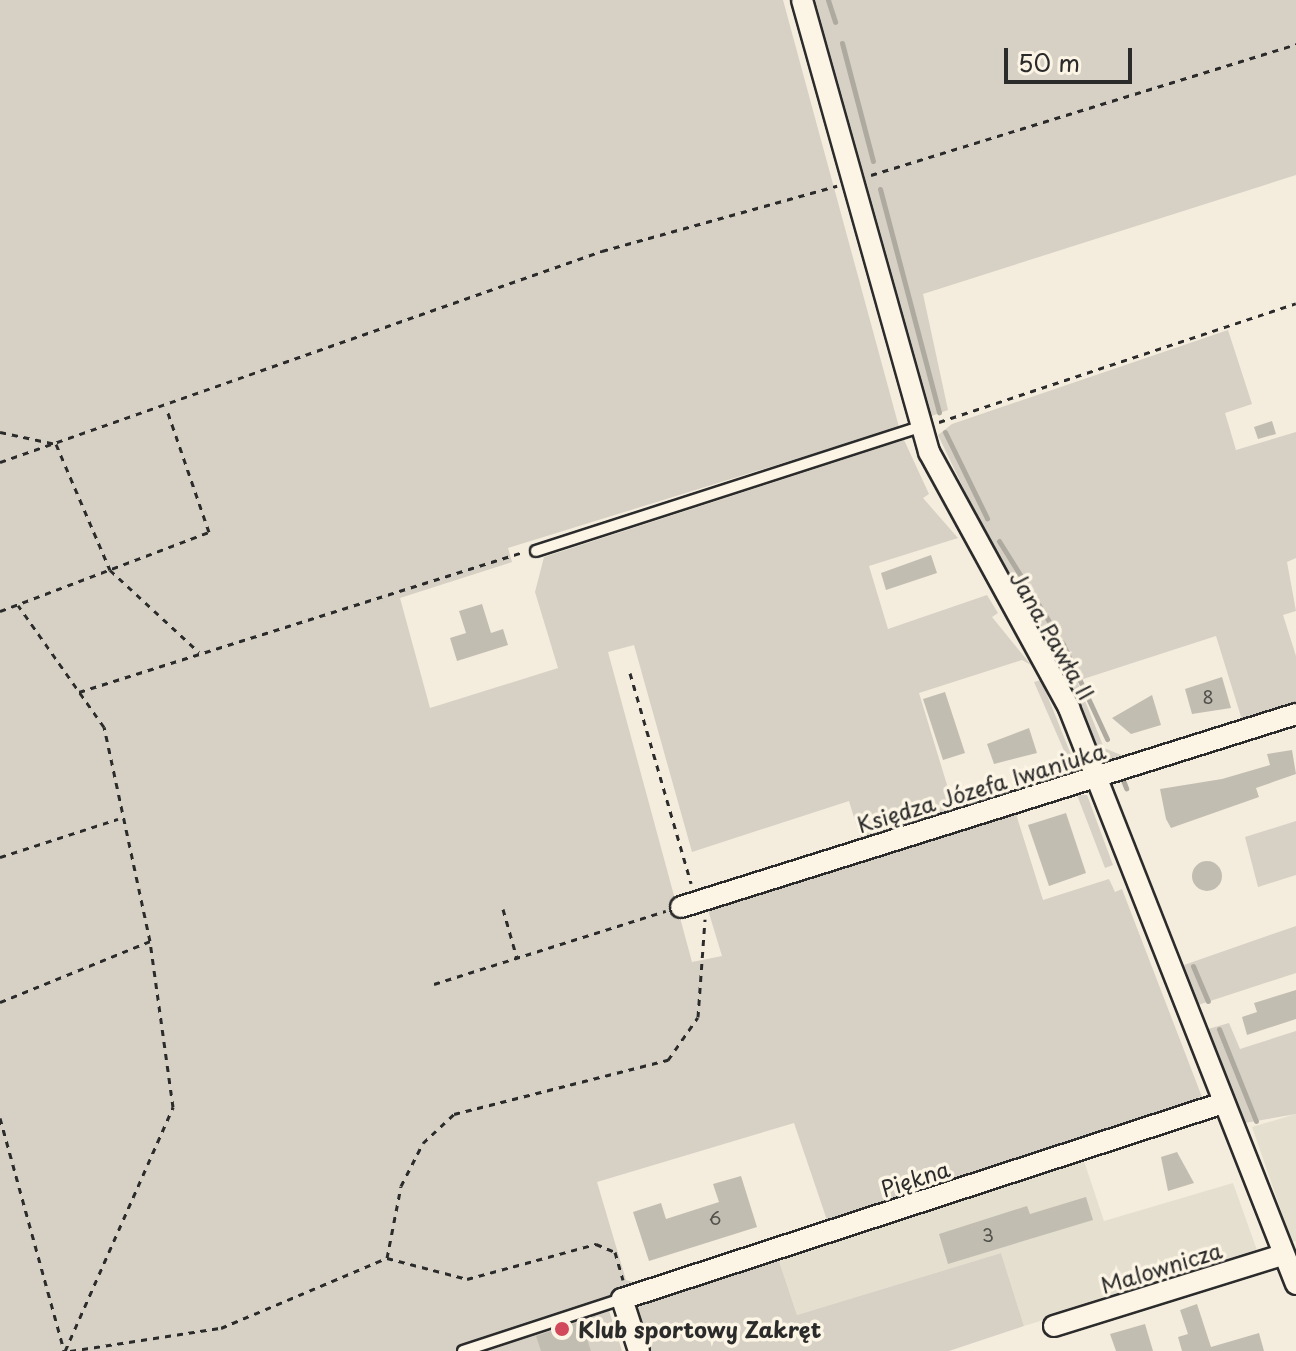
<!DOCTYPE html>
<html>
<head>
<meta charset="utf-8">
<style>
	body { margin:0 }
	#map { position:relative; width:1296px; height:1351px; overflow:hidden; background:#f4edde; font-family:"Playpen Sans",sans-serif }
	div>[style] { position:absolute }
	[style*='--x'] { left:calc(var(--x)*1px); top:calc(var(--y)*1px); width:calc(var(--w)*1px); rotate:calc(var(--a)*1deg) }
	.built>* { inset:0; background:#e5dfd0 }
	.green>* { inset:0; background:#d6d1c4 }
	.stream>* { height:5px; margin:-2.5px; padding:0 2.5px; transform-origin:2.5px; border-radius:2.5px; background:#afaaa0 }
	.building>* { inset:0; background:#c2bdb1 }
	.round { border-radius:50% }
	.path>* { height:3px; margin-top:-1.5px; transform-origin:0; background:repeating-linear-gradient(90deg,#2b2b2b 0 6px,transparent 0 12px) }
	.roads { filter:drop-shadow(2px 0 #2b2b2b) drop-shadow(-2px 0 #2b2b2b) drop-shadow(0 2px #2b2b2b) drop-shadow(0 -2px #2b2b2b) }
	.lane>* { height:10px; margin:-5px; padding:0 5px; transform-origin:5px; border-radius:5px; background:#fcf5e5 }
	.street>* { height:20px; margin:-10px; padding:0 10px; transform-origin:10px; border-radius:10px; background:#fcf5e5 }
	.dots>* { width:22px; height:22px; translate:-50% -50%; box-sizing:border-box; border:4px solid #fcf5e5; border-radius:50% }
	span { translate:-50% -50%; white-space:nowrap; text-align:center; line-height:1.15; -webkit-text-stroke:7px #fcf5e5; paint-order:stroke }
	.number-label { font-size:18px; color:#51504c }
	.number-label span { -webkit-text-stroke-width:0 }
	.street-label { font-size:22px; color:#2b2b2b }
	.poi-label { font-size:22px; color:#2b2b2b; font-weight:700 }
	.left { translate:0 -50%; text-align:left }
	.scale { position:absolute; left:1004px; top:48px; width:128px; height:36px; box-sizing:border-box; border:4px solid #2b2b2b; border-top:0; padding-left:10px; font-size:24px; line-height:28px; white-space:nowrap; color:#2b2b2b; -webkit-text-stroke:6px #fcf5e5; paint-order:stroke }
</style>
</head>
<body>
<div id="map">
	<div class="built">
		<div style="clip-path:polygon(1296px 1114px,1296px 1241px,1292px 1242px,1252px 1127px)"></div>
		<div style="clip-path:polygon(1083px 1158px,1104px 1221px,1233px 1183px,1258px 1253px,1024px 1326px,1001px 1253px,797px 1315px,779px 1261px)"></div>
	</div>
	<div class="green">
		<div style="clip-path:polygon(0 0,783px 0,899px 427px,508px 548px,512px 562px,400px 598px,430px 708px,558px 668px,535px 592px,544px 557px,904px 440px,929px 494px,923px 498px,958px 538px,869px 566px,888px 629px,987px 595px,998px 613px,992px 617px,1031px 665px,1022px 660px,919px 693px,955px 811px,861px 841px,849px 801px,692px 852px,634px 645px,608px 652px,692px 962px,722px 956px,708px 910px,1016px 814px,1043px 900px,1109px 879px,1115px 892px,1122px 889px,1202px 1097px,829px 1226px,794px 1123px,597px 1182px,626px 1280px,638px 1283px,605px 1298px,622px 1351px,0 1351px)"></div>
		<div style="clip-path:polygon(812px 0,1296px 0,1296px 175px,923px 294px,948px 410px,926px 418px)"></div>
		<div style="clip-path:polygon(1228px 330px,1252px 404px,1225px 413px,1236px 450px,1296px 432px,1296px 558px,1287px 562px,1296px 611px,1283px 615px,1296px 656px,1296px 703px,1242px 720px,1216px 636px,1077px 681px,1104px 748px,1126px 757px,1106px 763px,1096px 756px,1052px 644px,984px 531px,938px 435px,952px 424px)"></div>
		<div style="clip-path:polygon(1041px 680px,1074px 762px,1061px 777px,1069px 762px,1034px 682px)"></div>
		<div style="clip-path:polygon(1077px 795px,1087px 795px,1113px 865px,1105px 868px)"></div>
		<div style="clip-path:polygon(1296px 821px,1296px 875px,1258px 887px,1245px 837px)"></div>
		<div style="clip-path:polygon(1296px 926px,1296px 973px,1198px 1005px,1184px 965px)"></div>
		<div style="clip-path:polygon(1229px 1023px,1240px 1049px,1296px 1031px,1296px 1114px,1245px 1123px,1208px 1029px)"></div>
		<div style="clip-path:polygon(1001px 1253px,1024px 1326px,949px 1351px,650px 1351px,637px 1311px,642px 1301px,779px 1261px,797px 1315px)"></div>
	</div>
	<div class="stream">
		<div style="--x:828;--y:0;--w:23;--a:72"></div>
		<div style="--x:842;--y:43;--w:122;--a:75.3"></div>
		<div style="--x:880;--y:189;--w:231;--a:75.2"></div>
		<div style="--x:945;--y:432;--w:96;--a:64"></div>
		<div style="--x:999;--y:541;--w:106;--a:58.1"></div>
		<div style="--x:1062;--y:642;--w:107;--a:65.1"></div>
		<div style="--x:1123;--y:780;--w:9;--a:69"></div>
		<div style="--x:1193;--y:966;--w:38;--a:67"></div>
		<div style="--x:1219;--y:1029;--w:99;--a:68.1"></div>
	</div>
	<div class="building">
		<div style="clip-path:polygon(1272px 421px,1276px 434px,1258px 439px,1254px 427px)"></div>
		<div style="clip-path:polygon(931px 555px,937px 573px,886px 590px,881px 573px)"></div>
		<div style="clip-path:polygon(482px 604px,491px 633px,503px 629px,508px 645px,457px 661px,450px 638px,466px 633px,459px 611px)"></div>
		<div style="clip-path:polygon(1222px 677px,1231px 708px,1192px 714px,1185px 689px)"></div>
		<div style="clip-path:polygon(945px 692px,965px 753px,943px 760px,923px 699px)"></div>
		<div style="clip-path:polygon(1152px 695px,1161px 725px,1131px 734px,1112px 718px)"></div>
		<div style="clip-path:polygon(1029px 728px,1037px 753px,994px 764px,987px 744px)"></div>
		<div style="clip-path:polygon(1292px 750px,1296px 774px,1256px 788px,1259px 797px,1171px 828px,1166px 819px,1160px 789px,1222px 779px,1270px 765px,1267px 754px)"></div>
		<div style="clip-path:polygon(1066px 813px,1086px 873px,1049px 886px,1028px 825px)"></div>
		<div class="round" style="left:1192px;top:861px;width:30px;height:30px"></div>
		<div style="clip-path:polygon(1296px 990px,1296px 1019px,1247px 1035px,1242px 1017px,1257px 1012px,1254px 1003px)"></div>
		<div style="clip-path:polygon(1177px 1152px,1194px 1183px,1168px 1191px,1161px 1157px)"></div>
		<div style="clip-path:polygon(741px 1176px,757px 1227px,649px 1261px,633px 1212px,661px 1203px,666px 1219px,719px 1202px,713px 1184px)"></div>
		<div style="clip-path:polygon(1086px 1197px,1093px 1220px,948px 1264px,939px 1234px,1027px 1206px,1030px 1214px)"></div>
		<div style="clip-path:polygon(1197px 1304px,1211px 1347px,1259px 1333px,1264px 1351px,1182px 1351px,1178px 1337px,1188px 1334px,1180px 1310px)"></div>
		<div style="clip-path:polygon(581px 1321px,591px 1351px,541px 1351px,536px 1336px)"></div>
		<div style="clip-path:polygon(1145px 1324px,1153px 1351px,1116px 1351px,1110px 1334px)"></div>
	</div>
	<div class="path">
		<div style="--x:871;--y:175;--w:445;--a:-17.1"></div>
		<div style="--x:939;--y:422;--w:376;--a:-18.4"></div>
		<div style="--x:0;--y:432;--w:57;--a:12.1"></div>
		<div style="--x:56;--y:444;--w:137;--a:66.8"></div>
		<div style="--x:110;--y:570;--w:121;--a:42.7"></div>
		<div style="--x:0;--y:462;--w:638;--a:-19.32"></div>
		<div style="--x:602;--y:251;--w:244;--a:-15.5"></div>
		<div style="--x:0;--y:611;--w:223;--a:-20.7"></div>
		<div style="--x:209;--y:532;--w:129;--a:-109"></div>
		<div style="--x:630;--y:673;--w:219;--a:73.8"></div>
		<div style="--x:79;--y:692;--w:467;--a:-17.5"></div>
		<div style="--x:0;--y:857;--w:124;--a:-17.9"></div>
		<div style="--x:503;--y:909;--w:51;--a:74.1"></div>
		<div style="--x:434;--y:984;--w:243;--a:-17.5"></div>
		<div style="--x:0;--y:1002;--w:162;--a:-22.1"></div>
		<div style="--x:150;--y:941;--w:219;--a:-102.1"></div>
		<div style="--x:104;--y:727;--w:149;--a:-125.2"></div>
		<div style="--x:0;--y:1118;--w:241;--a:74.6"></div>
		<div style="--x:387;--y:1258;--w:83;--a:14.7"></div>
		<div style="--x:467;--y:1279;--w:134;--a:-15.2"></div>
		<div style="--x:596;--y:1244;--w:21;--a:23"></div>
		<div style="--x:615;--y:1252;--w:29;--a:74"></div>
		<div style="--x:65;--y:1351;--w:267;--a:-66.1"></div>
		<div style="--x:173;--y:1107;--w:168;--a:-97.9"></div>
		<div style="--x:70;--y:1351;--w:153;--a:-8.7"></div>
		<div style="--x:221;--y:1328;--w:180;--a:-22.9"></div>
		<div style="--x:387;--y:1258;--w:73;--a:-79"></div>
		<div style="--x:401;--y:1186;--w:48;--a:-62.9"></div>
		<div style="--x:423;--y:1143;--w:42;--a:-43.1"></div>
		<div style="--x:454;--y:1114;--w:221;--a:-14.2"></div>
		<div style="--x:668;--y:1060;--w:52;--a:-55.1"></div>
		<div style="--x:698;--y:1017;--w:98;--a:-85.9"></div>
	</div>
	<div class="roads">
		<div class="lane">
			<div style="--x:536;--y:551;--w:404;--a:-17.9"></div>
			<div style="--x:463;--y:1351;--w:167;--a:-18.1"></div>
		</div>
		<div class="street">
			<div style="--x:802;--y:0;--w:470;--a:74.3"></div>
			<div style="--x:929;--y:452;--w:292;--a:61.3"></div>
			<div style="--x:1069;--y:708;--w:619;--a:68.49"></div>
			<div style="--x:681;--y:907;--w:645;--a:-17.42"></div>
			<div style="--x:1054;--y:1326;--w:239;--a:-17.3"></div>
			<div style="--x:639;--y:1351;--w:55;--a:-108.1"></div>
			<div style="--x:622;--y:1299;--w:632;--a:-18.06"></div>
		</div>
	</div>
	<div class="dots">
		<div style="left:562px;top:1329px;background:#d1495b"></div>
	</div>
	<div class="number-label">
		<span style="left:1208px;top:697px">8</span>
		<span style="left:715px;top:1218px">6</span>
		<span style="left:988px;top:1235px">3</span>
	</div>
	<div class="street-label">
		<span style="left:1053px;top:635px;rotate:60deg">Jana Pawła II</span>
		<span style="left:981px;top:787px;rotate:-17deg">Księdza Józefa Iwaniuka</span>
		<span style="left:915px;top:1178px;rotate:-18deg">Piękna</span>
		<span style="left:1161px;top:1267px;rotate:-17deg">Malownicza</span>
	</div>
	<div class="poi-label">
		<span class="left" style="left:578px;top:1329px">Klub sportowy Zakręt</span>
	</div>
	<div class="scale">50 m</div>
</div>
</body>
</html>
